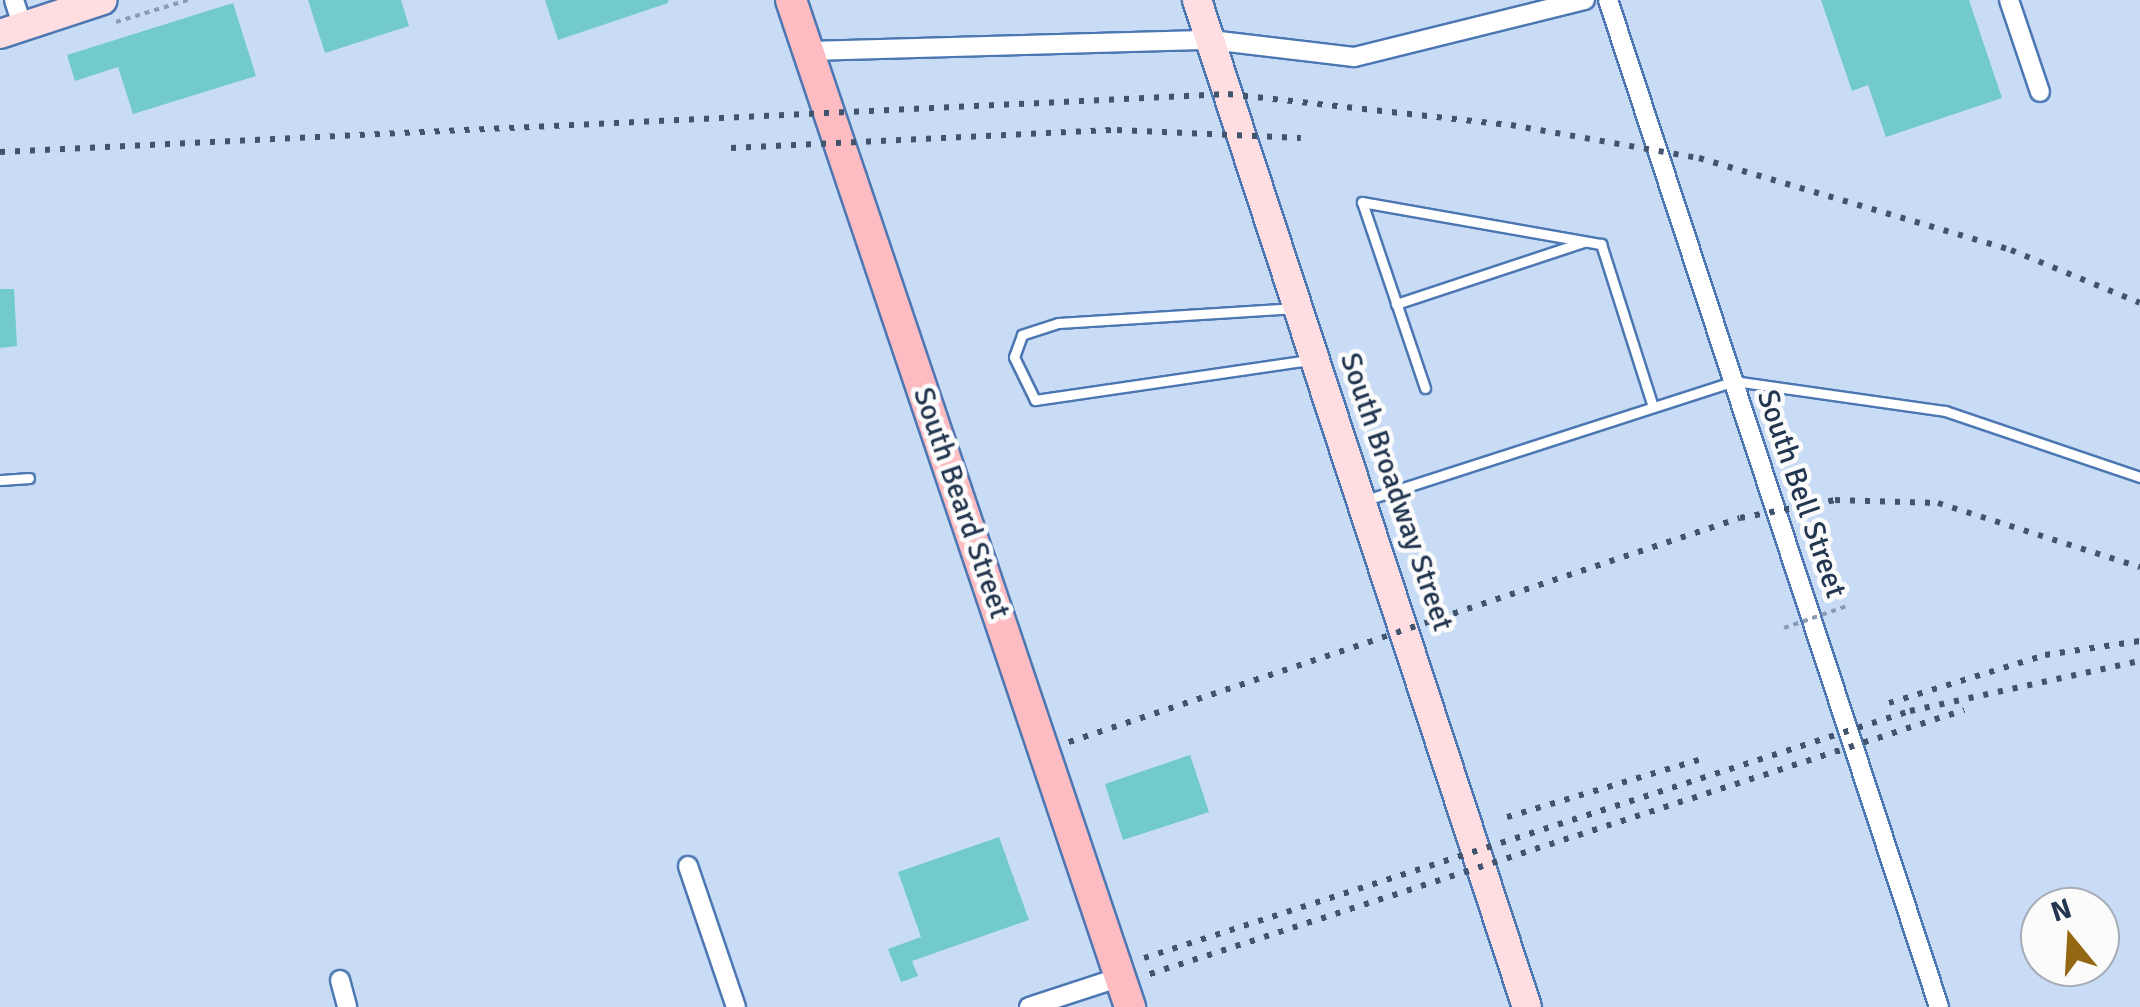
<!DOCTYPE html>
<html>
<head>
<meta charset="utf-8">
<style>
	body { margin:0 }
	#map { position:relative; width:2140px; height:1007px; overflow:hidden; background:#c9dcf6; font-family:Signika,sans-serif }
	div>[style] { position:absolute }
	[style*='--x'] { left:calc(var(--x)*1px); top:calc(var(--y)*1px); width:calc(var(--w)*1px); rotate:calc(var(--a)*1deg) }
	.building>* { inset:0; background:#72cacb }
	.path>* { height:4px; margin-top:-2px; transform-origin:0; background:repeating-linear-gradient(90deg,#899cb6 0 5px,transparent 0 10px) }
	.roads { filter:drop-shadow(2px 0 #4c77b3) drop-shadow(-2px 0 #4c77b3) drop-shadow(0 2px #4c77b3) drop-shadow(0 -2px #4c77b3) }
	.lane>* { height:9px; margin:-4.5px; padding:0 4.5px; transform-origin:4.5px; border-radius:4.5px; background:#fff }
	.street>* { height:18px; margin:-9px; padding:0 9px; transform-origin:9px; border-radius:9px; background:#fff }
	.secondary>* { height:28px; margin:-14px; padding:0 14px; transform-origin:14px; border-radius:14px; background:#fedee0 }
	.primary>* { height:30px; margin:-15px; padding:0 15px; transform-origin:15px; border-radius:15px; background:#fdbcc1 }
	.rail>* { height:6px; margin-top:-3px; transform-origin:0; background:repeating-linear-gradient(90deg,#41546e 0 5px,transparent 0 15px) }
	.path-bridge>* { height:4px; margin-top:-2px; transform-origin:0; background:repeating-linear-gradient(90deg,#899cb6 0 5px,transparent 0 10px) }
	span { translate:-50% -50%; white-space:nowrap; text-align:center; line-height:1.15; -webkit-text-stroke:9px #fbfbfb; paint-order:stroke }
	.street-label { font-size:30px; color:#233650 }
	.north { position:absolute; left:2020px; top:887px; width:100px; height:100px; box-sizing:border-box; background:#fbfbfb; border:2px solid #a5acb7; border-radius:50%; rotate:342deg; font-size:28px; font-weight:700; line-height:40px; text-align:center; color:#233650 }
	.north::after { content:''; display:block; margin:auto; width:35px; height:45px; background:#946713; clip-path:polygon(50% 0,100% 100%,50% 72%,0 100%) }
</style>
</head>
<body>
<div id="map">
	<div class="building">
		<div style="clip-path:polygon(308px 0,401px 0,409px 26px,325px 53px)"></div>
		<div style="clip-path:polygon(545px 0,668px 0,668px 3px,558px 40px)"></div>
		<div style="clip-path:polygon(1821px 0,1969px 0,2002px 98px,1886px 137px,1868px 85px,1852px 91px)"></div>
		<div style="clip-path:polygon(233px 3px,256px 76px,133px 114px,118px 67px,75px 81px,67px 55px)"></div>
		<div style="clip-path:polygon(0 289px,14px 289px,17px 346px,0 348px)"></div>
		<div style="clip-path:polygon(1190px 755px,1209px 812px,1123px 840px,1105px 784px)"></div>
		<div style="clip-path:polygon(999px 837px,1029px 920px,912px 961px,918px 976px,901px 982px,888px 949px,921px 937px,898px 872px)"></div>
	</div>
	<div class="path">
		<div style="--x:116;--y:22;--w:75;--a:-17"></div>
	</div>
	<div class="roads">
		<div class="lane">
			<div style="--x:1396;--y:304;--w:197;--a:-18.3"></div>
			<div style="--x:1296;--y:308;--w:238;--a:176.4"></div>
			<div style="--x:1058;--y:323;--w:38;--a:162"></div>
			<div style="--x:1022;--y:335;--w:23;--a:110"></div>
			<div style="--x:1014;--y:357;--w:48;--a:64"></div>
			<div style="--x:1035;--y:400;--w:277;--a:-8.3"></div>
			<div style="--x:1425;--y:388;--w:196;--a:-108.7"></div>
			<div style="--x:1362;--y:202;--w:243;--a:10"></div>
			<div style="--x:1601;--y:244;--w:171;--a:72.3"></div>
			<div style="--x:0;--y:480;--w:29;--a:-4"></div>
			<div style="--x:1366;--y:500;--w:387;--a:-17.9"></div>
			<div style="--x:1734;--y:381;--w:213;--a:8.1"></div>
			<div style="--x:1945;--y:411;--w:206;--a:18.7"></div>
		</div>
		<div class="street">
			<div style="--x:14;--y:0;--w:28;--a:72"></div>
			<div style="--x:1608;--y:0;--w:1060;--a:71.8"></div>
			<div style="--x:2009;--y:0;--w:97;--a:71.4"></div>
			<div style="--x:809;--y:51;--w:402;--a:-1.6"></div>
			<div style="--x:1211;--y:40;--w:144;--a:6.8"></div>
			<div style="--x:1354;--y:57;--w:238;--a:-13.9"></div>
			<div style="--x:688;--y:866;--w:149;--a:71.2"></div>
			<div style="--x:340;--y:980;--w:28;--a:75"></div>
			<div style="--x:1029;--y:1007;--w:97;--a:-18.1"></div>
		</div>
		<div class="secondary">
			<div style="--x:1197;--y:0;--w:1060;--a:71.86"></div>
			<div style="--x:0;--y:34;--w:108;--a:-18.3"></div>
		</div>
		<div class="primary">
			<div style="--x:791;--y:0;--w:1063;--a:71.39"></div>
		</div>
	</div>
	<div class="rail">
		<div style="--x:731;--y:148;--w:386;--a:-2.7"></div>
		<div style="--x:1117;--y:130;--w:184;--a:2.5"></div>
		<div style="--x:0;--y:152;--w:1229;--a:-2.7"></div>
		<div style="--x:1228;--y:94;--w:285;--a:6.3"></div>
		<div style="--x:1511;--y:125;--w:191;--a:10"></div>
		<div style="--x:1699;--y:158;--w:325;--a:16.4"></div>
		<div style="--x:2011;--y:250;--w:139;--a:22.3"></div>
		<div style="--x:1889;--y:703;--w:163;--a:-17.1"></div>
		<div style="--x:2045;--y:655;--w:96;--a:-8.4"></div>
		<div style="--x:1069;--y:742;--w:707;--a:-18.46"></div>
		<div style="--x:1740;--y:518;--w:97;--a:-10.7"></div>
		<div style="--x:1835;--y:500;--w:103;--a:1.7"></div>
		<div style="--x:1938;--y:503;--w:212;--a:17.6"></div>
		<div style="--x:1507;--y:817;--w:203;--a:-16.6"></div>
		<div style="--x:1144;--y:958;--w:805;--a:-17.87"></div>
		<div style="--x:1910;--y:711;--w:235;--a:-12.3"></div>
		<div style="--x:1150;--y:974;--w:856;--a:-17.97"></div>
	</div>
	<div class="path-bridge">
		<div style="--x:1784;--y:628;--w:70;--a:-19.2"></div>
	</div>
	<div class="street-label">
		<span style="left:1396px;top:492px;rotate:71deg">South Broadway Street</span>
		<span style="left:1801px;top:494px;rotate:71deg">South Bell Street</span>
		<span style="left:961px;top:503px;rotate:71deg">South Beard Street</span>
	</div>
	<div class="north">N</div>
</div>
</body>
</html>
